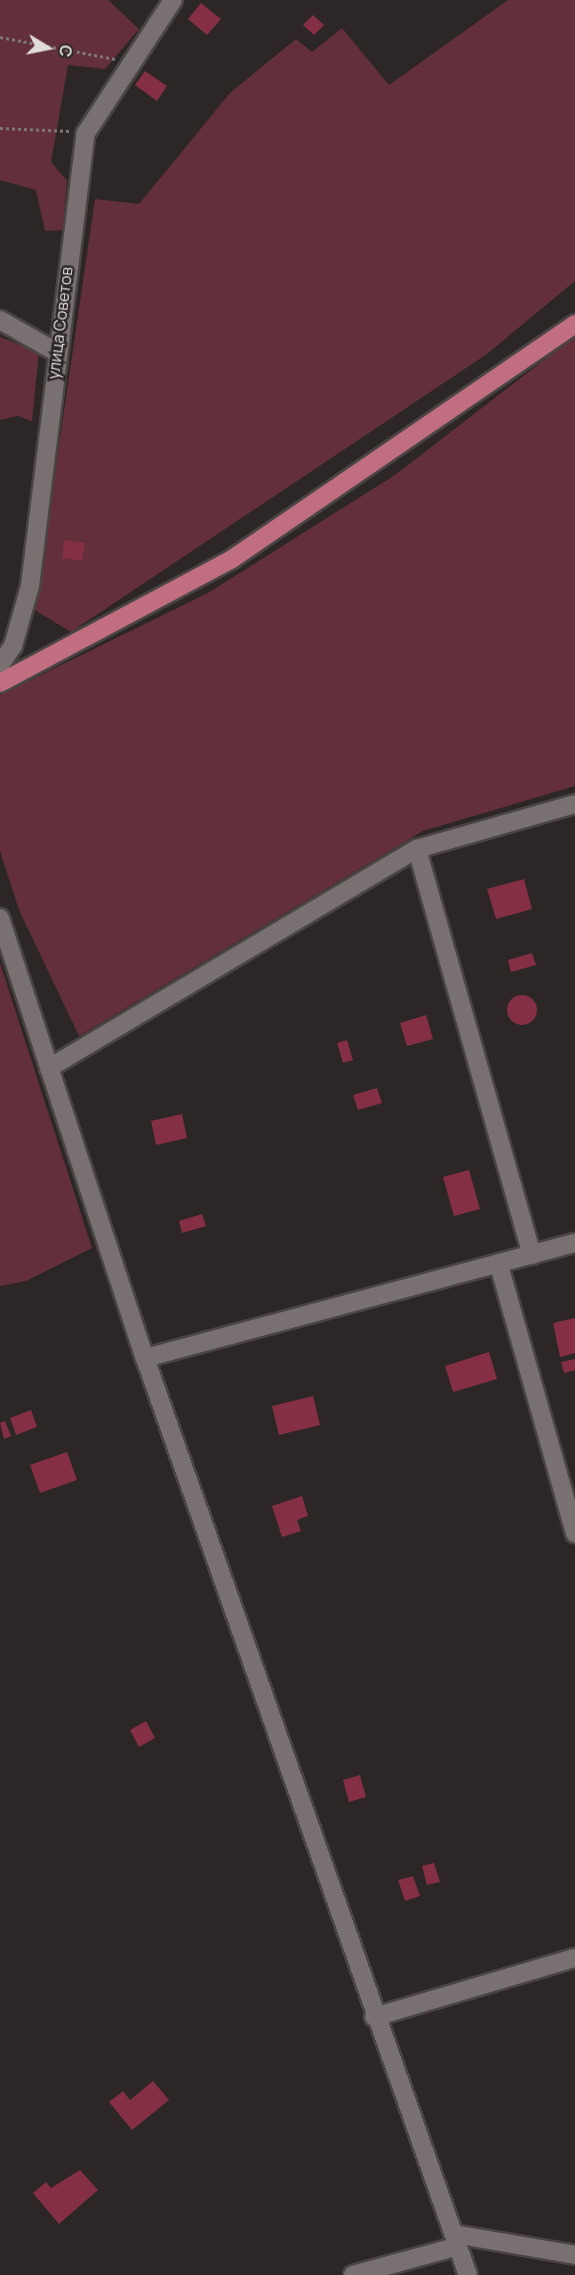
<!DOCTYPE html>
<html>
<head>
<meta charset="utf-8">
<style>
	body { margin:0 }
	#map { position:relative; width:575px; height:2275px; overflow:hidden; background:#2d2627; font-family:Manrope,sans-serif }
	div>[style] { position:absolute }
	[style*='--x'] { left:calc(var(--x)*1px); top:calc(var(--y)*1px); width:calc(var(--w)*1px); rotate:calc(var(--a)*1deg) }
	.green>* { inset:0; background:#632f3a }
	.building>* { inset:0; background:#842f44 }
	.round { border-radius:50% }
	.path>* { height:3px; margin-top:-1.5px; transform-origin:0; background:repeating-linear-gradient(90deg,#7b7575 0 3px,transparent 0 6px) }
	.roads { filter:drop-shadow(2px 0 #4a4545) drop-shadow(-2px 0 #4a4545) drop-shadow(0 2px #4a4545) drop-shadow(0 -2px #4a4545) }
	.minor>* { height:18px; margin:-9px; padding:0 9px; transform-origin:9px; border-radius:9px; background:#787071 }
	.major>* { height:18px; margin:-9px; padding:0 9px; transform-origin:9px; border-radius:9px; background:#c16e80 }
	span { translate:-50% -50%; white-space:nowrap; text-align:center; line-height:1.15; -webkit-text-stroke:5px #2d2627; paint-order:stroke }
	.street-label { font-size:16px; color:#e1dddd }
	.north { position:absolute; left:18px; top:18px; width:60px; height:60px; -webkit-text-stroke:4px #2d2627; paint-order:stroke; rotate:100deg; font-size:16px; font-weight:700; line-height:24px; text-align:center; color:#e1dddd }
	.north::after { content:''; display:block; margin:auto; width:21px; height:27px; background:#e1dddd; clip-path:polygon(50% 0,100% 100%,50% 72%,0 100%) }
</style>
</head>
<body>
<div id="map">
	<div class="green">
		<div style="clip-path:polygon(0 0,108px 0,139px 29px,105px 69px,68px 65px,51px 162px,67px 181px,63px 230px,45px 231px,36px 190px,0 180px)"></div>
		<div style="clip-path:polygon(508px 0,575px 0,575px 281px,487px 354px,71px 632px,35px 610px,95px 199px,139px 204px,230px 93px,296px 39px,312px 52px,342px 28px,389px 85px)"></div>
		<div style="clip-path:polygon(575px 336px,575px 786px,423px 831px,79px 1036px,19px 910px,0 851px,0 695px,208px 593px,395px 475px)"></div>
		<div style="clip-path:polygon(0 337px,39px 352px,32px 421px,18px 416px,0 420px)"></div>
		<div style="clip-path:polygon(0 963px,92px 1248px,26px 1281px,0 1286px)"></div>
	</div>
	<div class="building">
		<div style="clip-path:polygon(201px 3px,221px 19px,207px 35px,188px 19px)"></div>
		<div style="clip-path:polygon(313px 15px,324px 25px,314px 35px,303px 25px)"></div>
		<div style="clip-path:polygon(145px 71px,167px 86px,157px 101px,135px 85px)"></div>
		<div style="clip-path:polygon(64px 540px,85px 543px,82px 561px,62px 558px)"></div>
		<div style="clip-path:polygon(524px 879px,532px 909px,496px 919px,487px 889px)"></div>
		<div style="clip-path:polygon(532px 953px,536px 965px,511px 972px,508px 960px)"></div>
		<div class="round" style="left:507px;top:995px;width:30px;height:30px"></div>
		<div style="clip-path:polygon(426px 1015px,433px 1039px,407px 1046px,400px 1023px)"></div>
		<div style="clip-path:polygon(347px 1040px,353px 1060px,343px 1063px,337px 1043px)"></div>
		<div style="clip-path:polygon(377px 1088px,382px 1103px,358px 1110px,353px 1095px)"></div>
		<div style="clip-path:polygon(182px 1114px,187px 1138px,156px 1145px,151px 1121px)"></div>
		<div style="clip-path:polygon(469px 1170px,480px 1209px,454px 1216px,443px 1177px)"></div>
		<div style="clip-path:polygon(202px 1214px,206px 1226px,182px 1233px,179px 1221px)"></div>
		<div style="clip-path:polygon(575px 1318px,575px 1353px,560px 1357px,553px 1323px)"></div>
		<div style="clip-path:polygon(489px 1352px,497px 1379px,453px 1392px,445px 1366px)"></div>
		<div style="clip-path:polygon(575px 1359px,575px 1370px,564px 1373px,561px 1362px)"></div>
		<div style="clip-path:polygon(313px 1396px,320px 1425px,279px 1435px,272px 1406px)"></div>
		<div style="clip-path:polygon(31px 1410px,37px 1427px,16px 1435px,10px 1418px)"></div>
		<div style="clip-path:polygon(5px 1421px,11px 1436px,4px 1439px,0 1423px)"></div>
		<div style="clip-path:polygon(67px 1452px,77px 1480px,40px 1493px,30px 1465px)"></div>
		<div style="clip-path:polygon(302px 1496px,308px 1516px,297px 1520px,301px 1531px,282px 1537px,272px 1506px)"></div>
		<div style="clip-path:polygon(146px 1721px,155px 1738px,139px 1747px,130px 1730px)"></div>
		<div style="clip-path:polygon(360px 1775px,366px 1797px,349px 1802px,343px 1780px)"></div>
		<div style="clip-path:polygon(434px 1863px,440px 1882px,427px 1885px,422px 1866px)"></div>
		<div style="clip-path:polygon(413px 1876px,420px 1896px,405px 1901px,398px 1880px)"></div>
		<div style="clip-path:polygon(153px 2081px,169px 2100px,132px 2130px,109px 2102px,123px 2091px,130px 2100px)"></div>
		<div style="clip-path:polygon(80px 2170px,98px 2190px,59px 2224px,33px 2193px,46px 2182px,51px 2188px)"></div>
	</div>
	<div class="path">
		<div style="--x:0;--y:37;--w:117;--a:10.8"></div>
		<div style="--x:0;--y:128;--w:69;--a:2.5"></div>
	</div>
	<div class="roads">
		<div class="minor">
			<div style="--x:0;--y:320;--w:64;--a:29.7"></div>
			<div style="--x:0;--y:665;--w:23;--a:-56"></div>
			<div style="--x:13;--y:646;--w:62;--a:-74.2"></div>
			<div style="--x:30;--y:586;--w:456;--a:-83"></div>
			<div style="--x:86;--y:133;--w:159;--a:-56.8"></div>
			<div style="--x:417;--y:849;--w:422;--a:74.2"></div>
			<div style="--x:0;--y:918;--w:463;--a:71.8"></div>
			<div style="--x:145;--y:1358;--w:972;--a:70.6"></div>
			<div style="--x:49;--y:1068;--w:428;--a:-30.8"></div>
			<div style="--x:417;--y:849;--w:164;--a:-15.9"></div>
			<div style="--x:499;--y:1265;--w:279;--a:74.2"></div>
			<div style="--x:145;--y:1358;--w:445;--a:-15"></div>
			<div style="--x:374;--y:2017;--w:209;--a:-16.4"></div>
			<div style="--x:454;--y:2234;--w:123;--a:9.8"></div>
			<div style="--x:353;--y:2275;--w:109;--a:-15.4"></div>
		</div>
		<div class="major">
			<div style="--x:0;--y:683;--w:263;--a:-28.1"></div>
			<div style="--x:232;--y:559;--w:416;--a:-34.4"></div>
		</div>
	</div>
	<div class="street-label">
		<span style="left:60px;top:323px;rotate:-83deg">улица Советов</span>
	</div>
	<div class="north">С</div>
</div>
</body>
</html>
